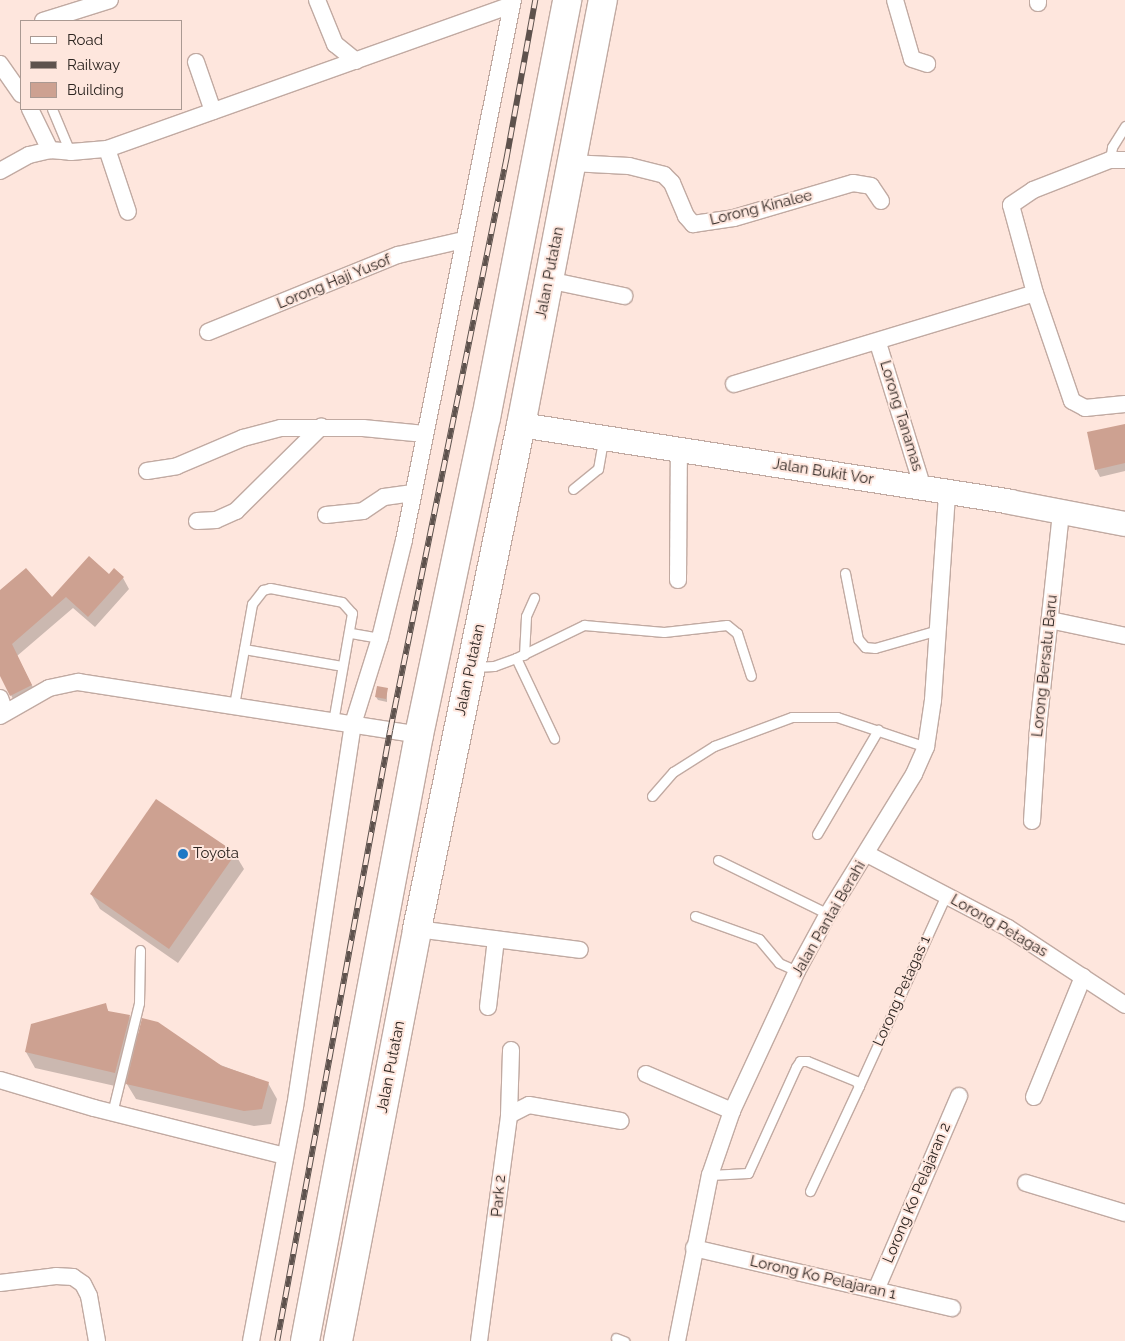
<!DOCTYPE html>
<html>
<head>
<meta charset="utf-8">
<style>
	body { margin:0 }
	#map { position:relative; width:1125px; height:1341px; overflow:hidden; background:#fee6dd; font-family:Raleway,sans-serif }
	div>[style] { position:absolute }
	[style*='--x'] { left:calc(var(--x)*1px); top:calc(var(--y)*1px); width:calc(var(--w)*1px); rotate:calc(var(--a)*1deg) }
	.shadow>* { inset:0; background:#0003 }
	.building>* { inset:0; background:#cda191 }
	.roads { filter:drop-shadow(1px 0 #c1aaa2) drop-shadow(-1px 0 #c1aaa2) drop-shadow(0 1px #c1aaa2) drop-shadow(0 -1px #c1aaa2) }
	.lane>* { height:9px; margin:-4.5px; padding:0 4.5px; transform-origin:4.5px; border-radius:4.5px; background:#fff }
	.street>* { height:16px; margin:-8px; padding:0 8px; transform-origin:8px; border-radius:8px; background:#fff }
	.secondary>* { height:24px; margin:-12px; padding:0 12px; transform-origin:12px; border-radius:12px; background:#fff }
	.highway>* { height:28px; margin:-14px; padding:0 14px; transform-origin:14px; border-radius:14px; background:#fff }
	.rail>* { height:5.5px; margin-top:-2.75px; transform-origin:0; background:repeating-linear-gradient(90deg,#fee6dd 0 11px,#5e524d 0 22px); box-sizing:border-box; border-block:1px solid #5e524d }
	.dots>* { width:14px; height:14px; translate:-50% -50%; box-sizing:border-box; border:2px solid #fee6dd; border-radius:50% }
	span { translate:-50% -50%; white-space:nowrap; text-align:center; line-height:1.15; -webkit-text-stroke:4px #fee6dd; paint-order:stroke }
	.street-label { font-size:15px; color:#2d2521 }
	.poi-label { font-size:15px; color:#2d2521 }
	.left { translate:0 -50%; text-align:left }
	.legend { position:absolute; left:20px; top:20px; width:162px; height:90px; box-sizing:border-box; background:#fee6dd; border:1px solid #aa9992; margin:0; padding:6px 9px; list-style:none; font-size:15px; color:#2d2521 }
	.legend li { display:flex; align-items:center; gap:10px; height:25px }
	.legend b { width:25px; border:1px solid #aa9992 }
</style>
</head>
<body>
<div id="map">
	<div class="shadow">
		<div style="clip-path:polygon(1125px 426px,1125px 471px,1100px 477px,1096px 469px)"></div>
		<div style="clip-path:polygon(109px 576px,123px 578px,129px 589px,95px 627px,73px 608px,17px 656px,38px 697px,17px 707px,0 673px,0 592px,52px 599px)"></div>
		<div style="clip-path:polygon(387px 689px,387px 702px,378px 700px,376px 697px)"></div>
		<div style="clip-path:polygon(235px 854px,244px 869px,178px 963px,100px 909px,91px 894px)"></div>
		<div style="clip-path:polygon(105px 1005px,109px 1012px,129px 1016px,139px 1034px,268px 1083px,277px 1099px,271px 1124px,254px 1126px,136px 1099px,125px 1081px,124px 1088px,35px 1068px,26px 1052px)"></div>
	</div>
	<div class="building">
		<div style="clip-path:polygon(1125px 424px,1125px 463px,1095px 470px,1087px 432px)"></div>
		<div style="clip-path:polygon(89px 556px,109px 574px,114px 568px,124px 577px,88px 617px,66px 597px,12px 644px,32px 685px,10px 696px,0 676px,0 590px,26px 568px,52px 597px)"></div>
		<div style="clip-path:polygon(377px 686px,388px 688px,386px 699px,375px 697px)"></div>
		<div style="clip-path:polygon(156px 799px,236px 853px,169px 949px,90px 894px)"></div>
		<div style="clip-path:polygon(106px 1003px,108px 1011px,130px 1015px,115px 1073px,25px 1052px,31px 1024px)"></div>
		<div style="clip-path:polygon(142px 1018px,158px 1022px,222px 1066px,269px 1082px,262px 1109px,244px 1111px,126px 1084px)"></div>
	</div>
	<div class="roads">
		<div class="lane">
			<div style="--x:52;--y:109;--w:47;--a:67.3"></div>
			<div style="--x:1110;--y:160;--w:13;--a:-81"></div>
			<div style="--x:1112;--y:147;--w:25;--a:-58"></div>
			<div style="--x:573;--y:489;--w:32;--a:-39"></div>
			<div style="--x:598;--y:469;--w:29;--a:-80"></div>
			<div style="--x:845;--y:573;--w:67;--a:78.9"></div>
			<div style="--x:858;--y:639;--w:11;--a:49"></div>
			<div style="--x:865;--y:647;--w:10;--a:6"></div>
			<div style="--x:875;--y:648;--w:66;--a:-15.9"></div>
			<div style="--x:351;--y:633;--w:29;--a:10"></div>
			<div style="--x:244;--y:649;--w:99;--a:9.8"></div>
			<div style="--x:524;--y:655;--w:39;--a:-87"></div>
			<div style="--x:526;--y:616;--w:20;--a:-66"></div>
			<div style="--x:516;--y:658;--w:89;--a:64.6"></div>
			<div style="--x:475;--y:667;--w:19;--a:-3"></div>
			<div style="--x:494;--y:666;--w:23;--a:-20"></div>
			<div style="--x:516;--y:658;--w:76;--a:-25.9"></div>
			<div style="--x:584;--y:625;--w:80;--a:5"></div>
			<div style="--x:664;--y:632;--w:63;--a:-6.3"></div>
			<div style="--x:727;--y:625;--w:13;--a:39"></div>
			<div style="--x:737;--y:633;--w:45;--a:72"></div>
			<div style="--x:234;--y:705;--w:103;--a:-79.9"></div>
			<div style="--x:252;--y:604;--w:18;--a:-52"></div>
			<div style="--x:263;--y:590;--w:7;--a:-16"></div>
			<div style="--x:270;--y:588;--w:73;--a:11"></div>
			<div style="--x:342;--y:602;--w:15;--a:48"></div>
			<div style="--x:352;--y:613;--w:111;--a:99.9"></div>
			<div style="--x:652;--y:796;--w:32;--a:-49"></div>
			<div style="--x:673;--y:772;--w:49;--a:-32.4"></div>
			<div style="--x:714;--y:746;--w:83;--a:-20.4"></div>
			<div style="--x:792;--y:717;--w:45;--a:0"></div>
			<div style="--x:837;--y:717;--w:94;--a:18.6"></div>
			<div style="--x:817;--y:834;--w:121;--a:-59.6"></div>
			<div style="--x:718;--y:860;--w:123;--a:26.1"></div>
			<div style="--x:695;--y:916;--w:68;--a:19.8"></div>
			<div style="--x:759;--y:939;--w:31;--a:50"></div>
			<div style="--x:779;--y:963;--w:20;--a:24"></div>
			<div style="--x:859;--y:1086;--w:210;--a:-65.5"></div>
			<div style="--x:112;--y:1113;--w:113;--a:-76.2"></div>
			<div style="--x:139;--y:1003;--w:53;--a:-88.9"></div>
			<div style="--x:710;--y:1175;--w:38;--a:-3"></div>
			<div style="--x:748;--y:1173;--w:116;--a:-65.6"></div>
			<div style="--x:796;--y:1067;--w:7;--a:-56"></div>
			<div style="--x:800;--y:1061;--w:7;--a:0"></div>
			<div style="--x:807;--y:1061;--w:53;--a:22.2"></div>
			<div style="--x:856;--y:1081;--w:6;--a:59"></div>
			<div style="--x:859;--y:1086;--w:116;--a:115"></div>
			<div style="--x:616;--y:1338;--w:9;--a:21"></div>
		</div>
		<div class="street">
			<div style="--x:317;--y:0;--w:48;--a:67.8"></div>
			<div style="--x:335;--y:44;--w:27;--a:39"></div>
			<div style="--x:895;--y:0;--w:61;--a:73.9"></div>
			<div style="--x:912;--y:59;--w:16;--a:18"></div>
			<div style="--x:1038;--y:0;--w:3;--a:90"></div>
			<div style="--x:43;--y:21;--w:70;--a:-17.4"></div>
			<div style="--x:196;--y:62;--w:52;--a:70.9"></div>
			<div style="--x:0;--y:64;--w:37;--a:55"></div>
			<div style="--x:30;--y:109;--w:46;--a:64"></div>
			<div style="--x:107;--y:149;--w:66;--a:71.6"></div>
			<div style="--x:571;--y:163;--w:58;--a:3"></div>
			<div style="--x:629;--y:166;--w:36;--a:14"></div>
			<div style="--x:664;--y:175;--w:11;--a:45"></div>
			<div style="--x:672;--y:183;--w:36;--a:67"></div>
			<div style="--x:686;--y:216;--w:11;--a:49"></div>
			<div style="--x:693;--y:224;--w:41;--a:-8.3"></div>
			<div style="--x:734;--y:218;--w:124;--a:-16.4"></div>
			<div style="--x:853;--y:183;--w:18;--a:9"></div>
			<div style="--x:871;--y:186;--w:18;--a:56"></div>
			<div style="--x:0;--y:171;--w:33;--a:-29"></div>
			<div style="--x:29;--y:155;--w:22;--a:-13"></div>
			<div style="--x:50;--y:150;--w:21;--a:5"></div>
			<div style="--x:71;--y:152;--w:36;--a:-5"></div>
			<div style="--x:107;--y:149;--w:430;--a:-19.6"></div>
			<div style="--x:548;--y:280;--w:78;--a:11.9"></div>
			<div style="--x:1035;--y:293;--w:114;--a:71.1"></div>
			<div style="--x:1072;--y:401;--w:15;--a:28"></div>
			<div style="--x:1085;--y:408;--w:40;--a:-5.7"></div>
			<div style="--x:208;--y:332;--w:205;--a:-22.1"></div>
			<div style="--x:398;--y:255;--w:67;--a:-13"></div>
			<div style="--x:878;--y:343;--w:152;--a:72.8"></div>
			<div style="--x:734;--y:384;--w:314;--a:-16.8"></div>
			<div style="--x:1035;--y:293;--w:91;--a:-105.3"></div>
			<div style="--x:1011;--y:205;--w:27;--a:-34"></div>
			<div style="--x:1033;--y:190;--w:83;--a:-21.3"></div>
			<div style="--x:1110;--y:160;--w:15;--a:0"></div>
			<div style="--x:147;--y:471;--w:30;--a:-9"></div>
			<div style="--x:177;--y:466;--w:72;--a:-23"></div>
			<div style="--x:243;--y:438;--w:39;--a:-15"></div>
			<div style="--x:281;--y:428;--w:82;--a:0"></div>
			<div style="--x:363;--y:428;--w:62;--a:5.5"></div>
			<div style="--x:326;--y:515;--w:37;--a:-6"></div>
			<div style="--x:363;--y:511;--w:25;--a:-34"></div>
			<div style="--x:384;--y:497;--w:29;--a:-8"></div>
			<div style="--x:197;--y:521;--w:19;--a:-3"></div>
			<div style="--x:216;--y:520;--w:22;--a:-24"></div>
			<div style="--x:236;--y:511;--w:120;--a:-44.7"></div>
			<div style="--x:678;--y:580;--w:129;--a:-89.6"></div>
			<div style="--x:1050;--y:620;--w:77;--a:12"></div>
			<div style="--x:0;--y:698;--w:15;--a:70"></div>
			<div style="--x:0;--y:716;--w:56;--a:-29.7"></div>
			<div style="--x:49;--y:688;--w:30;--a:-12"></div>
			<div style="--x:78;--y:682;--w:345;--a:8.8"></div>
			<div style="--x:1032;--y:821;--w:93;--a:-86.3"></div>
			<div style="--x:1038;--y:728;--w:218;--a:-83.9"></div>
			<div style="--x:867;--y:854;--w:159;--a:27.7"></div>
			<div style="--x:1008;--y:928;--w:140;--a:33.3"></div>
			<div style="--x:417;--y:929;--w:164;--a:7.3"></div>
			<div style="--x:488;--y:1007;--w:68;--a:-83.3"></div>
			<div style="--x:646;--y:1074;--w:94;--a:23.3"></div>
			<div style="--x:0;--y:1080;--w:98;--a:16.6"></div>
			<div style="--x:94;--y:1108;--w:197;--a:14.1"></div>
			<div style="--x:1034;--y:1097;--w:130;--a:-67.8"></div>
			<div style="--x:509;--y:1115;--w:22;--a:-27"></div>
			<div style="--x:529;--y:1105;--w:93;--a:9.9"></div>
			<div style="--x:1026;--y:1183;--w:103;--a:16.9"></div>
			<div style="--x:694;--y:1248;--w:265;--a:13.1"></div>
			<div style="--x:0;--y:1283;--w:56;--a:-7.1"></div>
			<div style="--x:56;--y:1276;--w:17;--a:3"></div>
			<div style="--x:73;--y:1277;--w:12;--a:35"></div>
			<div style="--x:83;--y:1284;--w:13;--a:63"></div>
			<div style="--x:89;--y:1296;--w:46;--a:79.9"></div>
			<div style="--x:876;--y:1290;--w:211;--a:-66.8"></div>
			<div style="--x:251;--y:1341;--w:238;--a:-79.4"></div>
			<div style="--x:295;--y:1107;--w:387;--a:-81.4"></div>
			<div style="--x:353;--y:724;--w:90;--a:-72.6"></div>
			<div style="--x:380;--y:638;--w:101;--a:-76.2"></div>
			<div style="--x:404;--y:540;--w:551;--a:-78.59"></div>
			<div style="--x:479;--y:1341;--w:228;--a:-82.4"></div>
			<div style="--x:509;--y:1115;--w:65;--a:-88.2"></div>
			<div style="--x:677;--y:1341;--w:169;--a:-78.8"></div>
			<div style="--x:710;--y:1175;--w:68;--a:-71"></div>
			<div style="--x:732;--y:1111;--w:154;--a:-65.1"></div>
			<div style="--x:797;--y:971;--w:65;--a:-61.5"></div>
			<div style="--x:828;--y:914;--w:164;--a:-58.4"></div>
			<div style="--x:914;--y:774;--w:30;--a:-66"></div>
			<div style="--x:926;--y:747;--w:48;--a:-81.5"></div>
			<div style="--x:933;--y:700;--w:207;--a:-86.1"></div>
		</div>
		<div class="secondary">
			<div style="--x:521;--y:425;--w:495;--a:8.9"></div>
			<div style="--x:1010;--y:502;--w:117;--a:10.8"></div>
		</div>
		<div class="highway">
			<div style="--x:305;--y:1341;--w:617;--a:-79.35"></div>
			<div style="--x:419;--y:735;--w:324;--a:-78.1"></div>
			<div style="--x:486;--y:418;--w:426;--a:-79"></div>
			<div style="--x:338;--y:1341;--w:420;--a:-79.1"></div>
			<div style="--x:417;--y:929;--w:515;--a:-78.34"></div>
			<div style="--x:521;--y:425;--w:433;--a:-79.1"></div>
		</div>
	</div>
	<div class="rail">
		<div style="--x:277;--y:1341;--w:621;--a:-79.52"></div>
		<div style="--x:390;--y:730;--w:582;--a:-78.5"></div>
		<div style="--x:506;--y:160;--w:163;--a:-79.7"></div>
	</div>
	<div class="dots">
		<div style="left:183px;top:854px;background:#1d78c5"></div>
	</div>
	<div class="street-label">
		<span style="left:761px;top:208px;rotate:-14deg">Lorong Kinalee</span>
		<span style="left:550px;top:273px;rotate:-79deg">Jalan Putatan</span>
		<span style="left:334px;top:282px;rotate:-22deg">Lorong Haji Yusof</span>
		<span style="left:901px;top:416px;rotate:73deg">Lorong Tanamas</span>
		<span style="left:823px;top:472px;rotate:9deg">Jalan Bukit Vor</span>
		<span style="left:1045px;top:666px;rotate:-84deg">Lorong Bersatu Baru</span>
		<span style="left:470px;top:670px;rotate:-78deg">Jalan Putatan</span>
		<span style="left:829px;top:919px;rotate:-60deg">Jalan Pantai Berahi</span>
		<span style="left:999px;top:926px;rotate:30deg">Lorong Petagas</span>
		<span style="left:902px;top:991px;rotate:-66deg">Lorong Petagas 1</span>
		<span style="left:391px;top:1067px;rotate:-79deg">Jalan Putatan</span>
		<span style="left:917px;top:1193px;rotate:-67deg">Lorong Ko Pelajaran 2</span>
		<span style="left:499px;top:1196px;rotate:-85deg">Park 2</span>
		<span style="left:823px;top:1278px;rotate:13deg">Lorong Ko Pelajaran 1</span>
	</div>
	<div class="poi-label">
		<span class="left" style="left:193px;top:854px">Toyota</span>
	</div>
	<ul class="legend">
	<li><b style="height:6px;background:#fff"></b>Road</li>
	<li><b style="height:6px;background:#5e524d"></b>Railway</li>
	<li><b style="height:14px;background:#cda191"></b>Building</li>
	</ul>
</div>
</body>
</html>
